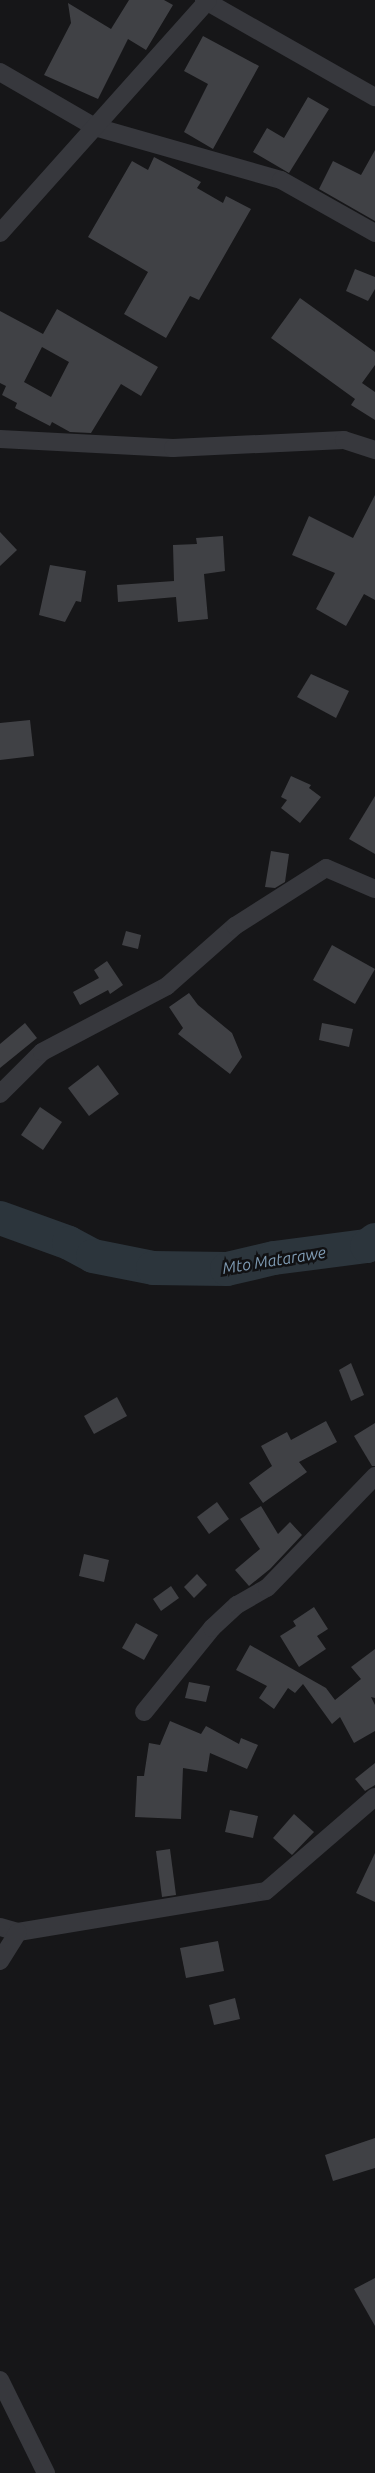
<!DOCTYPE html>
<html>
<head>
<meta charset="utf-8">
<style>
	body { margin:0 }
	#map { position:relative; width:375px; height:2473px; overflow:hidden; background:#161618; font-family:Ubuntu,sans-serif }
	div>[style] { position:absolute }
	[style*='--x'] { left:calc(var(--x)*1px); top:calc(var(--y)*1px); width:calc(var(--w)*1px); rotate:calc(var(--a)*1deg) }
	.river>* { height:34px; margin:-17px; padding:0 17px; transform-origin:17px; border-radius:17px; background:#2c353c }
	.building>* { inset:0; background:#404145 }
	.minor>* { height:18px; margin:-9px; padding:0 9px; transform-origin:9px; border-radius:9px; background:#37383d }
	span { translate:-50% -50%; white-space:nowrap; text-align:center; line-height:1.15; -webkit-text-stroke:5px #111113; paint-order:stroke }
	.water-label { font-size:16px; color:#7f9bb3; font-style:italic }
</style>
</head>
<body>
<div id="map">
	<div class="river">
		<div style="--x:0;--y:1218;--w:73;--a:19.9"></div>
		<div style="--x:69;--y:1243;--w:27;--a:28"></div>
		<div style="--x:93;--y:1256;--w:61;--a:11.3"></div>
		<div style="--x:153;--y:1268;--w:74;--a:0.8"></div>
		<div style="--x:227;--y:1269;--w:48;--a:-13.2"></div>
		<div style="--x:274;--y:1258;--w:94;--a:-7.4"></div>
		<div style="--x:367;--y:1246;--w:10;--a:-37"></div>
	</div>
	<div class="building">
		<div style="clip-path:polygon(129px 0,164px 0,173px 5px,146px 50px,128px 39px,98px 99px,44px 75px,71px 23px,68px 3px,111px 29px)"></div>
		<div style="clip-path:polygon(203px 36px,259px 66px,213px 149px,184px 132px,208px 84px,184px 71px)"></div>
		<div style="clip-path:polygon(308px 97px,329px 109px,289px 173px,253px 152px,267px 128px,284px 138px)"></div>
		<div style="clip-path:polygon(375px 150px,375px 221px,319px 189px,333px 161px,361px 175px)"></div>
		<div style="clip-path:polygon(154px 157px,201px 182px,197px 188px,223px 203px,226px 196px,251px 209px,199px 300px,190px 296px,166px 338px,124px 314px,148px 272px,88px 237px,132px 161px,148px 170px)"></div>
		<div style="clip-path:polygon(355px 269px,375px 277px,375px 289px,368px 301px,346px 291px)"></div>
		<div style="clip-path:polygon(300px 298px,375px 352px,375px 365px,362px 383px,375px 392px,375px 420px,351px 405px,355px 399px,271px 338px)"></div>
		<div style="clip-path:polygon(evenodd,57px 309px,158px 367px,141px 396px,121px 384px,91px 433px,70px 432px,52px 422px,50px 426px,15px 408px,17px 403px,2px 395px,6px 386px,0 383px,0 311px,43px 334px,57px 309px,42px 347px,69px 362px,51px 397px,24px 382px,42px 347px)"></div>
		<div style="clip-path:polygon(375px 495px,375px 600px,364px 594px,346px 626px,316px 609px,335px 573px,292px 555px,309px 516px,353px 538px)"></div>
		<div style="clip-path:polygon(0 532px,17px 550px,0 566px)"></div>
		<div style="clip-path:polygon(223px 536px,225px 571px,204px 574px,208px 619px,178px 622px,176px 597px,118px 602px,117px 585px,174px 581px,173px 545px,197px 544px,196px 538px)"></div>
		<div style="clip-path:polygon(50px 565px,86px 571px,81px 602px,76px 601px,65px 622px,39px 615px)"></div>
		<div style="clip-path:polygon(311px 674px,349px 691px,336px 718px,297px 697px)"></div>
		<div style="clip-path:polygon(30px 720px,34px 756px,0 760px,0 723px)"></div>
		<div style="clip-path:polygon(291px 776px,311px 785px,309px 788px,321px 797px,300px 823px,281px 808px,287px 800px,281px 797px)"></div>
		<div style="clip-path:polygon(375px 796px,375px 854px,349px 839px)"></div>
		<div style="clip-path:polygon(271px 851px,289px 854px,285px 882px,275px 888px,265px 887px)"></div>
		<div style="clip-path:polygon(126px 931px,141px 935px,138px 949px,122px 945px)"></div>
		<div style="clip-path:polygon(332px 945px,375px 969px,355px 1004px,313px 980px)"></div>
		<div style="clip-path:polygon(107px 961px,123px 985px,110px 994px,108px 990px,80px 1005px,73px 992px,99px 978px,94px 970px)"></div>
		<div style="clip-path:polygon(189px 993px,198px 1005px,232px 1033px,242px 1057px,230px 1074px,178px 1034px,183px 1028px,169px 1007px)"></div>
		<div style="clip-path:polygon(25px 1023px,37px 1038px,0 1068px,0 1044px)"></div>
		<div style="clip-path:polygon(322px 1023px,353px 1029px,349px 1047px,319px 1040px)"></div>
		<div style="clip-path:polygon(98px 1065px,119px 1094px,89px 1116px,68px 1088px)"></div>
		<div style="clip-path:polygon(40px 1107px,62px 1122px,43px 1150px,21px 1135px)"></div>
		<div style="clip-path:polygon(351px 1363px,364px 1395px,351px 1401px,339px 1370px)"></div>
		<div style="clip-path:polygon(117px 1397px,127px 1416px,94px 1434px,84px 1416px)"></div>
		<div style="clip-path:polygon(326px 1421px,337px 1442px,299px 1462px,307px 1472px,263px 1503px,249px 1483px,272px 1466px,261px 1446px,287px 1432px,291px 1440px)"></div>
		<div style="clip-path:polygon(375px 1423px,375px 1466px,372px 1466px,354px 1436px)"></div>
		<div style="clip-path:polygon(217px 1502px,229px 1519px,209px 1534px,197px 1517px)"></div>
		<div style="clip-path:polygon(261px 1506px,278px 1534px,290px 1522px,302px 1535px,270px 1569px,249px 1586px,235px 1570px,260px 1549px,240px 1519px)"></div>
		<div style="clip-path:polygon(84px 1554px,109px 1560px,104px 1582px,79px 1576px)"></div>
		<div style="clip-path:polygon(197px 1574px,207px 1585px,194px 1598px,184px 1587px)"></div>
		<div style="clip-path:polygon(171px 1586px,179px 1598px,161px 1611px,153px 1599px)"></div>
		<div style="clip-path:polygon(314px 1607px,328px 1629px,317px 1636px,326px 1649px,299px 1667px,280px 1636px,296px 1626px,293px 1621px)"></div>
		<div style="clip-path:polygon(136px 1623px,158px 1635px,144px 1660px,122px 1648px)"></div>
		<div style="clip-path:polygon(250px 1645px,326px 1688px,335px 1700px,361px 1679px,351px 1667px,375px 1649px,375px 1698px,371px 1697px,375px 1705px,375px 1731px,354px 1743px,340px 1717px,332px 1724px,303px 1684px,295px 1693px,288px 1688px,274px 1709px,259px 1698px,267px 1686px,236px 1670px)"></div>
		<div style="clip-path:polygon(189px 1682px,210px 1686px,206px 1702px,185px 1698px)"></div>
		<div style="clip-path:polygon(170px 1721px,201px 1734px,206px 1726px,239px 1744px,241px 1738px,258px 1745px,247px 1769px,210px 1753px,207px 1772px,183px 1768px,181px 1819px,135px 1817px,137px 1776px,144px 1776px,149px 1743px,160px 1745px)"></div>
		<div style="clip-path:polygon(375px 1763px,375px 1785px,365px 1791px,355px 1779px)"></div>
		<div style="clip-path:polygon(230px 1810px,258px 1816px,253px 1838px,225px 1832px)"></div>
		<div style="clip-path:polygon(294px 1814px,314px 1832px,292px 1855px,273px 1838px)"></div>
		<div style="clip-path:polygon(170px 1849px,176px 1895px,162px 1897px,156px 1851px)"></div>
		<div style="clip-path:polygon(375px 1853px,375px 1902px,356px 1893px)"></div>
		<div style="clip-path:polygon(218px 1941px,224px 1971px,186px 1978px,180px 1948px)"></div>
		<div style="clip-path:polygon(235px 1998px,240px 2019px,214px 2025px,209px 2005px)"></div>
		<div style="clip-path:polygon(375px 2138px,375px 2168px,333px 2181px,325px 2155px)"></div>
		<div style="clip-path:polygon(375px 2278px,375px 2326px,354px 2289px)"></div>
	</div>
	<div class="minor">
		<div style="--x:204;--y:0;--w:197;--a:29.6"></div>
		<div style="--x:0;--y:72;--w:110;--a:30.1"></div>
		<div style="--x:95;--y:127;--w:193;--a:15.9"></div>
		<div style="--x:281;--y:180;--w:108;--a:29.4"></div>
		<div style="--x:0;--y:233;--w:312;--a:-48.2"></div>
		<div style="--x:0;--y:439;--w:173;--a:3"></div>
		<div style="--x:173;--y:448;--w:171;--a:-2.7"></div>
		<div style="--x:344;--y:440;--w:33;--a:18"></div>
		<div style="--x:0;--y:1094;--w:59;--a:-45"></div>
		<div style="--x:42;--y:1052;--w:141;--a:-27.8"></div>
		<div style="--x:167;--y:986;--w:91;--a:-41.4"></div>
		<div style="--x:235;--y:926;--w:108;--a:-32.5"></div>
		<div style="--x:326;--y:868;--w:53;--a:23.2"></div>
		<div style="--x:144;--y:1712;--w:108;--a:-51"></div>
		<div style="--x:212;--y:1628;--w:34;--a:-43"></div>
		<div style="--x:237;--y:1605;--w:34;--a:-30"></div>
		<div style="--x:267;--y:1588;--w:156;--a:-46"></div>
		<div style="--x:0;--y:1927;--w:19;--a:16"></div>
		<div style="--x:18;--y:1932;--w:251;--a:-9.4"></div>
		<div style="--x:266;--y:1891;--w:144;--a:-40.8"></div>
		<div style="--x:0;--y:1961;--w:34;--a:-58"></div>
		<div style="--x:0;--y:2380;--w:104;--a:63.7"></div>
	</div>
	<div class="water-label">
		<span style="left:274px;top:1260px;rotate:-9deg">Mto Matarawe</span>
	</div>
</div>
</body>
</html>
